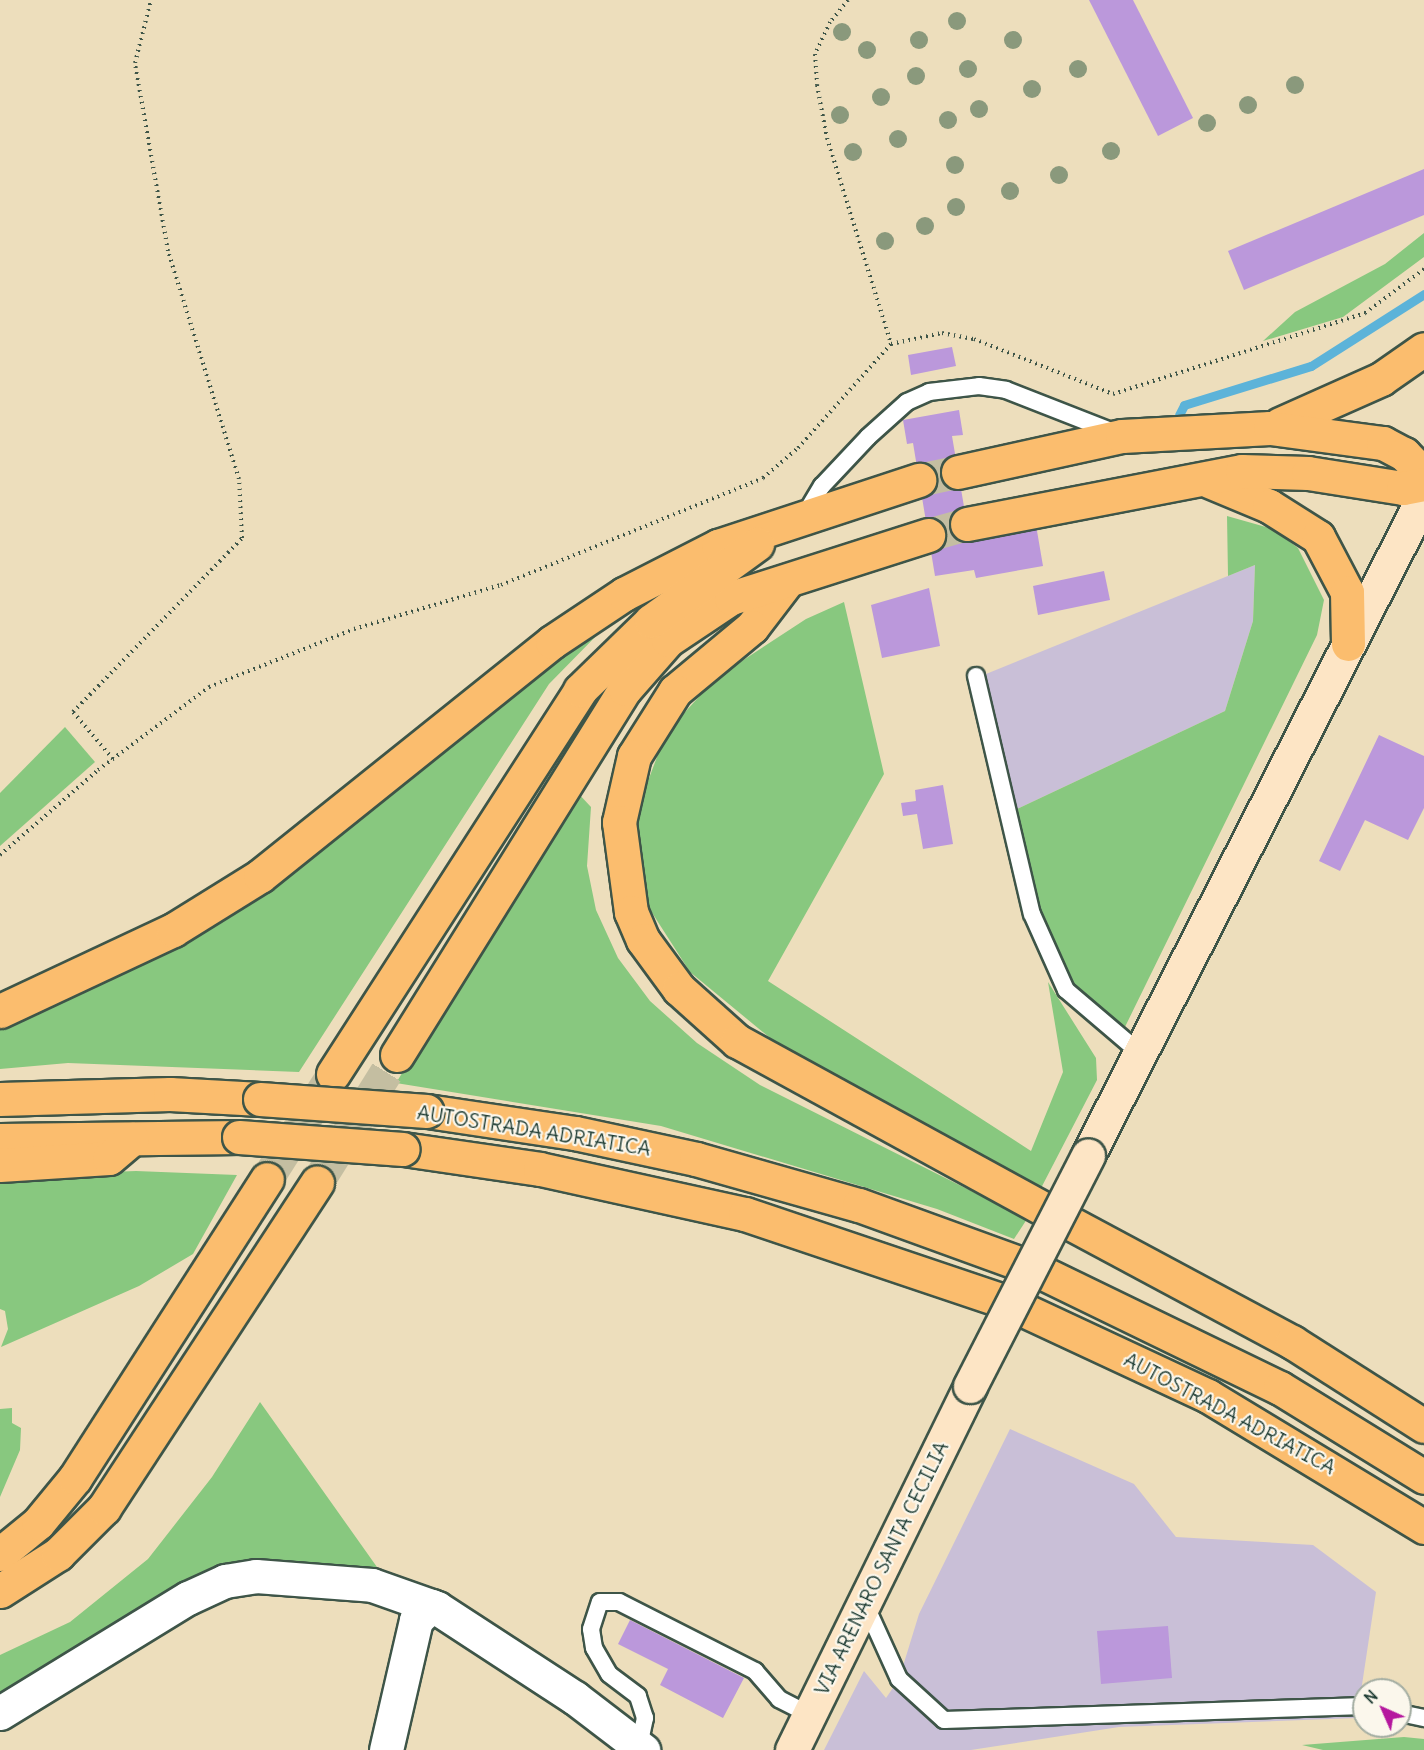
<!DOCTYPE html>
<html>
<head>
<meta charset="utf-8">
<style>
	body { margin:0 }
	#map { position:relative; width:1424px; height:1750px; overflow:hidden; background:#eddebc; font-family:Delius,sans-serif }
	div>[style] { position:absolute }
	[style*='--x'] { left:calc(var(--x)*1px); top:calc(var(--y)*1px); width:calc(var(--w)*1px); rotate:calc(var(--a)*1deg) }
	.industrial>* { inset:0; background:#c9bfd7 }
	.green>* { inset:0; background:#88c87f }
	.stream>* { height:9px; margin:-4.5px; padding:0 4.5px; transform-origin:4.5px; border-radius:4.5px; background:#5cb3d9 }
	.building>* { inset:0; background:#bb98db }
	.highway-tunnel>* { height:33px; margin-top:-16.5px; transform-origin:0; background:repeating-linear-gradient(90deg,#c4bea1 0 33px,transparent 0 49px) }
	.path>* { height:4px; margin-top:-2px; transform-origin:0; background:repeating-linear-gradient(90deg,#3e5548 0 1.5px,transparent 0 6px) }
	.roads { filter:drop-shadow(2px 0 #3e5548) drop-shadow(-2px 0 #3e5548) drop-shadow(0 2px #3e5548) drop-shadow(0 -2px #3e5548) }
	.lane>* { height:16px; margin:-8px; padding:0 8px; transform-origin:8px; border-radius:8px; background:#fff }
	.street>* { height:33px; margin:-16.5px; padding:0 16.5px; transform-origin:16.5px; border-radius:16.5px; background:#fff }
	.secondary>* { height:33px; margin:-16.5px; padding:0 16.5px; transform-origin:16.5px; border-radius:16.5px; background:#fde5c5 }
	.highway>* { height:33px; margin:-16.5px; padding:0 16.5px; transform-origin:16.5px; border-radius:16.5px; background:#fbbd6e }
	.bridges { filter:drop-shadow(2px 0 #3e5548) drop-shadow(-2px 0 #3e5548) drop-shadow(0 2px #3e5548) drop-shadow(0 -2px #3e5548) }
	.secondary-bridge>* { height:33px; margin:-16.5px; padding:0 16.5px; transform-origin:16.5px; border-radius:16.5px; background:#fde5c5 }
	.highway-bridge>* { height:33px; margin:-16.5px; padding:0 16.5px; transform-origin:16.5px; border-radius:16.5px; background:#fbbd6e }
	.trees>* { width:18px; height:18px; margin:-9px; border-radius:50%; background:#8a997c }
	span { translate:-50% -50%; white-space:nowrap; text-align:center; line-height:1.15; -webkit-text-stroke:4.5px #fbf7ec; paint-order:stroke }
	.street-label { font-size:20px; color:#1f3d34 }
	.north { position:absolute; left:1352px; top:1678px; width:60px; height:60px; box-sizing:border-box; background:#fbf7ec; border:2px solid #a3ada2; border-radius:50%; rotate:315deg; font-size:16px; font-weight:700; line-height:24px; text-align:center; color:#1f3d34 }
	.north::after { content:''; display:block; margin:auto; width:21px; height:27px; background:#b5179e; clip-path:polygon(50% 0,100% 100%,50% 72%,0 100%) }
</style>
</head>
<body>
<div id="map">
	<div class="industrial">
		<div style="clip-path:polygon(1255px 565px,1253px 621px,1225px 711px,1013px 811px,986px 674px)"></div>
		<div style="clip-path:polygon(1010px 1429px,1134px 1484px,1176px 1537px,1313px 1545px,1376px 1592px,1357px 1718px,1119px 1727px,971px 1750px,824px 1750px,864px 1671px,886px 1698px,899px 1679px,919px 1614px)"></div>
	</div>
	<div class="green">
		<div style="clip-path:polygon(1424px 233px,1424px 257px,1343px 317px,1263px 341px,1295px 312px,1385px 264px)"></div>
		<div style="clip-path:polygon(1227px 516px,1273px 529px,1298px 548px,1324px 600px,1317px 635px,1123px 1031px,1075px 985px,1037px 914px,1013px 811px,1225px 711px,1253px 621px,1255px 565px,1228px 576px)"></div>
		<div style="clip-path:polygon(844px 602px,884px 774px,768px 981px,1031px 1151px,1063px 1072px,1048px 982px,1096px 1058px,1097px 1080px,1039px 1192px,781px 1047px,690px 972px,649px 908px,639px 854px,639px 805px,666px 733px,716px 678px,806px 619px)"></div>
		<div style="clip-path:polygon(592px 627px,601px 631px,549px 684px,299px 1072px,68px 1063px,0 1069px,0 1021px,184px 936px)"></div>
		<div style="clip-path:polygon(65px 727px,95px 762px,0 846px,0 793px)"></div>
		<div style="clip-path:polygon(576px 791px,591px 807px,587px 866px,596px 910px,618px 958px,650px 1001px,697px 1043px,760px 1085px,1027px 1219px,1014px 1239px,937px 1209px,661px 1126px,396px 1083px)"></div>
		<div style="clip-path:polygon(136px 1171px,237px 1175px,193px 1254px,139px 1286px,1px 1347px,8px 1329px,5px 1311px,0 1309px,0 1176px)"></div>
		<div style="clip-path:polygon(260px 1402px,389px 1584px,268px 1569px,0 1707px,0 1655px,70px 1622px,148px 1559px,212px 1477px)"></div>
		<div style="clip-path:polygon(12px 1408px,12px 1423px,21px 1428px,20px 1450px,0 1497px,0 1409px)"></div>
		<div style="clip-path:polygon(1404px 1737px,1424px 1739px,1424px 1750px,1323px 1750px,1302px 1745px)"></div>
	</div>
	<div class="stream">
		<div style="--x:1179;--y:415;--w:11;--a:-63"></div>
		<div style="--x:1184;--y:405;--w:133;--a:-17.1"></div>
		<div style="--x:1311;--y:366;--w:134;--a:-32.5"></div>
	</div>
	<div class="building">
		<div style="clip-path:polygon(1089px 0,1133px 0,1193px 118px,1158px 136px)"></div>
		<div style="clip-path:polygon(1424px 169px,1424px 215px,1244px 290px,1228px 251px)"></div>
		<div style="clip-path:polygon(952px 347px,956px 366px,911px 375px,908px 355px)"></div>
		<div style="clip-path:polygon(959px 410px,963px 435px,952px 436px,969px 536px,1036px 525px,1043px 566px,976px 578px,974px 570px,935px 576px,913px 443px,907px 444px,903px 420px)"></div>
		<div style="clip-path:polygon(1104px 571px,1110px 600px,1038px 615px,1033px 586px)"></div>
		<div style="clip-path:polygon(929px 588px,940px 646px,882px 658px,871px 605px)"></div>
		<div style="clip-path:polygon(1379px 735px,1424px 756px,1424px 808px,1408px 840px,1365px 820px,1340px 871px,1319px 861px)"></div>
		<div style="clip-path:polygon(943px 785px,953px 844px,923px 849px,917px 814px,903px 816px,901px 803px,916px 801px,915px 790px)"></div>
		<div style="clip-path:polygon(630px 1620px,744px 1678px,723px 1718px,660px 1685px,668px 1669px,618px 1644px)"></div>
		<div style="clip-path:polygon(1168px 1626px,1172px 1678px,1101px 1684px,1097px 1631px)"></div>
	</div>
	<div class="highway-tunnel">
		<div style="--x:919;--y:480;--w:40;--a:-12"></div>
		<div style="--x:928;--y:535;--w:41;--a:-15.8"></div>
		<div style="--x:267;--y:1179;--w:116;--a:-57.7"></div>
		<div style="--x:317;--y:1183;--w:151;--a:-58"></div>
	</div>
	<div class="path">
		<div style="--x:848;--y:0;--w:28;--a:129"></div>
		<div style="--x:830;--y:22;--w:35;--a:115"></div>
		<div style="--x:815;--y:54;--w:31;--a:86"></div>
		<div style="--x:817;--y:85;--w:54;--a:79.3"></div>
		<div style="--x:827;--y:138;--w:216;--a:72.7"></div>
		<div style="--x:113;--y:759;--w:62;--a:-130.4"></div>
		<div style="--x:73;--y:712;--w:243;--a:-45.8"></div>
		<div style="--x:242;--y:538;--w:59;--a:-92.9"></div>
		<div style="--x:239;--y:479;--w:239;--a:-107.3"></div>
		<div style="--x:168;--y:251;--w:191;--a:-100"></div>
		<div style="--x:135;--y:63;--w:65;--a:-75.7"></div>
		<div style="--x:0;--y:855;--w:130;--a:-40.9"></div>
		<div style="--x:98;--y:770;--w:139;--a:-36.8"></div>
		<div style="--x:209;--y:687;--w:156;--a:-21.8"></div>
		<div style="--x:354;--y:629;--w:153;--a:-16.7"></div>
		<div style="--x:501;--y:585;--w:283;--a:-22.2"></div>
		<div style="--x:763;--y:478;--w:46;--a:-40.6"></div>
		<div style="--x:798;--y:448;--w:140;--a:-48.2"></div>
		<div style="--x:891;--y:344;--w:52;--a:-12.2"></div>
		<div style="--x:942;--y:333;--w:33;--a:11"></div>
		<div style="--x:974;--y:339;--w:149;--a:21.6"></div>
		<div style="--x:1113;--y:394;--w:265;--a:-17.8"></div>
		<div style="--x:1365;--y:313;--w:74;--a:-36.7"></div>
	</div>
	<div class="roads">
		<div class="lane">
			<div style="--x:805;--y:514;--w:33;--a:-59"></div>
			<div style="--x:822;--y:486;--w:67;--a:-46.8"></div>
			<div style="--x:868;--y:437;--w:52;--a:-41.9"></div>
			<div style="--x:907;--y:402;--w:24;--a:-24"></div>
			<div style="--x:929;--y:392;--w:50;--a:-6.8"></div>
			<div style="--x:979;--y:386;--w:27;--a:8"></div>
			<div style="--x:1006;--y:390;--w:118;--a:21.4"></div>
			<div style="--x:976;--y:676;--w:244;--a:76.8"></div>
			<div style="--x:1032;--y:914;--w:83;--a:65.9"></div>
			<div style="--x:1066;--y:990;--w:97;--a:40.4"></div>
			<div style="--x:865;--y:1604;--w:82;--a:65.6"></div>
			<div style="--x:899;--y:1679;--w:61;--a:42.3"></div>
			<div style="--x:944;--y:1720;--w:420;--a:-1.9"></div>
			<div style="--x:1400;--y:1713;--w:25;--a:12"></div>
			<div style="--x:639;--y:1746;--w:29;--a:-78"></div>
			<div style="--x:645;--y:1718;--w:23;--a:-108"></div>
			<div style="--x:638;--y:1696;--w:36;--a:-143"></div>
			<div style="--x:609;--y:1674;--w:30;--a:-120"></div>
			<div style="--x:594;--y:1648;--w:19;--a:-99"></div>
			<div style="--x:591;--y:1629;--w:28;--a:-72"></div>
			<div style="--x:600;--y:1602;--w:19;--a:0"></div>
			<div style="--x:619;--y:1602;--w:153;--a:26.9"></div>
			<div style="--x:755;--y:1671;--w:37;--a:49"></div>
			<div style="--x:779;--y:1699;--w:35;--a:27"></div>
		</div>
		<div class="street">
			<div style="--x:0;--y:1713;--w:220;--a:-31.5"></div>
			<div style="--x:188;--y:1598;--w:41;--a:-24.7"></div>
			<div style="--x:225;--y:1581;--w:31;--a:-9"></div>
			<div style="--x:256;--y:1576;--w:116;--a:4.4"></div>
			<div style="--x:372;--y:1585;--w:69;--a:19.5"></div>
			<div style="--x:437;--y:1608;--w:165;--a:33.1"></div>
			<div style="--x:575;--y:1698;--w:86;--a:37.4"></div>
			<div style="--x:386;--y:1750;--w:133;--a:-77"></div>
			<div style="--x:416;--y:1620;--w:21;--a:-43"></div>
		</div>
		<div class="secondary">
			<div style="--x:1088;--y:1155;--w:740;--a:-62.98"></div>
			<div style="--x:792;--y:1750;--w:405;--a:-63.9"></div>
		</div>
		<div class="highway">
			<div style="--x:1280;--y:424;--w:111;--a:-24"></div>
			<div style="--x:1381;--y:379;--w:52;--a:-34.9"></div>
			<div style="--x:958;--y:472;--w:168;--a:-12.4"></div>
			<div style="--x:1122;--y:436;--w:148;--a:-3.1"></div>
			<div style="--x:1270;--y:428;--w:114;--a:7.6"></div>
			<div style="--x:1383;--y:443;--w:24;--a:28"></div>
			<div style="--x:1404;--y:454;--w:29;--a:46"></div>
			<div style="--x:1209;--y:481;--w:65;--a:22.6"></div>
			<div style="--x:1269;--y:506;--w:58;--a:32.3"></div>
			<div style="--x:1318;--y:537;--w:62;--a:62.2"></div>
			<div style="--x:1347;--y:592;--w:52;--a:88.9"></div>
			<div style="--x:967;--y:524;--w:280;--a:-10.9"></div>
			<div style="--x:1242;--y:471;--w:66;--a:1.7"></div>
			<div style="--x:1308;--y:473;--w:96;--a:9"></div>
			<div style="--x:1403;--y:488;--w:21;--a:-11"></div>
			<div style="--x:785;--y:584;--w:54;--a:127.5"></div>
			<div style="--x:752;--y:627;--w:100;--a:140.3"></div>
			<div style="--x:675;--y:691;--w:77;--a:122.2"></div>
			<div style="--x:634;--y:756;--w:68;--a:102.8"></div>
			<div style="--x:619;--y:822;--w:91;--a:82.4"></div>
			<div style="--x:631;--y:912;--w:30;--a:67"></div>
			<div style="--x:643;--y:940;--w:61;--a:53.7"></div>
			<div style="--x:679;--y:989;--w:78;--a:41.9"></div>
			<div style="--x:737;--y:1041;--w:348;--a:28.7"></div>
			<div style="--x:0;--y:1011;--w:191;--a:-25.1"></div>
			<div style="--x:173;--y:930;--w:102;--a:-31.8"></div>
			<div style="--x:260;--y:876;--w:374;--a:-38.7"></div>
			<div style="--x:552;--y:642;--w:87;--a:-33.7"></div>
			<div style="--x:624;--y:594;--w:106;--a:-27.1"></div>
			<div style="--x:718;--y:546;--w:212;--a:-18.2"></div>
			<div style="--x:397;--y:1055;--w:431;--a:-58.1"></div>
			<div style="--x:625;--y:689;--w:65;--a:-48.7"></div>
			<div style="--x:668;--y:640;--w:76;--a:-33.7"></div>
			<div style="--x:731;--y:598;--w:207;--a:-17.7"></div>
			<div style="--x:333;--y:1074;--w:457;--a:-57.2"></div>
			<div style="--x:580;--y:690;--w:99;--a:-44.2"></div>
			<div style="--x:651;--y:621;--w:131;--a:-36"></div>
			<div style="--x:0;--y:1099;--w:170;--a:-1.7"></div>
			<div style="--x:170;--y:1094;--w:90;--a:3.2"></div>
			<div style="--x:427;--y:1111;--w:150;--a:8.5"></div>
			<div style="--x:575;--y:1133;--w:124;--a:12.1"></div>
			<div style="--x:696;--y:1159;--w:169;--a:15.8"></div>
			<div style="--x:859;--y:1205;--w:167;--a:20"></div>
			<div style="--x:0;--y:1140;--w:239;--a:-0.7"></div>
			<div style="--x:403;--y:1149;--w:138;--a:8.3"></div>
			<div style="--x:540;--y:1169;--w:210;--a:12.4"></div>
			<div style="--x:745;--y:1214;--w:266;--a:18.6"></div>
			<div style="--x:0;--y:1165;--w:109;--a:-3.7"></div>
			<div style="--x:109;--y:1158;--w:30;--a:-40"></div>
			<div style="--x:1072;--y:1224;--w:250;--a:28.2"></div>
			<div style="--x:1292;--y:1342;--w:156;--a:32.5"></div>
			<div style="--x:1047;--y:1275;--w:259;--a:25.9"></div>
			<div style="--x:1280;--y:1388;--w:169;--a:31.7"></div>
			<div style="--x:1028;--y:1312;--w:199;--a:25"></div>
			<div style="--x:1208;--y:1396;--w:253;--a:31.2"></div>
			<div style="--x:0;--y:1554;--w:49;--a:-39.2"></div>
			<div style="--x:38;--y:1523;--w:58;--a:-50.6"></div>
			<div style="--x:75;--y:1478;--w:355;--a:-57.3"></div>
			<div style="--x:0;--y:1591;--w:69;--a:-32.5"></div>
			<div style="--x:58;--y:1554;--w:65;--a:-45"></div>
			<div style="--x:104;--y:1508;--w:389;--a:-56.8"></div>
		</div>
	</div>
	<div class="bridges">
		<div class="secondary-bridge">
			<div style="--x:970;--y:1386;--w:259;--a:-62.9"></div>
		</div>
		<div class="highway-bridge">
			<div style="--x:260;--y:1099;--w:167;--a:4.1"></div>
			<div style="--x:239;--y:1137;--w:164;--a:4.2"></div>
		</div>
	</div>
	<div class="trees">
		<div style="left:957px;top:21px"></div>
		<div style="left:842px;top:32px"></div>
		<div style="left:919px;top:40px"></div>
		<div style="left:1013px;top:40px"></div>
		<div style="left:867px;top:50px"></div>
		<div style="left:968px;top:69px"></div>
		<div style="left:1078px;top:69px"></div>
		<div style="left:916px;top:76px"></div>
		<div style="left:1295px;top:85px"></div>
		<div style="left:1032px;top:89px"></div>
		<div style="left:881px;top:97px"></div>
		<div style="left:1248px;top:105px"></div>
		<div style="left:979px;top:109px"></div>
		<div style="left:840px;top:115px"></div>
		<div style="left:948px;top:120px"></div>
		<div style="left:1207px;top:123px"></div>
		<div style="left:898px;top:139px"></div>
		<div style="left:1111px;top:151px"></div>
		<div style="left:853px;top:152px"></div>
		<div style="left:955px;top:165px"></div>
		<div style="left:1059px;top:175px"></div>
		<div style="left:1010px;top:191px"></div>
		<div style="left:956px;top:207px"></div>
		<div style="left:925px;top:226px"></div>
		<div style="left:885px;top:241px"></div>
	</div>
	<div class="street-label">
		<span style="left:534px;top:1130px;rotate:9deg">AUTOSTRADA ADRIATICA</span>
		<span style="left:1230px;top:1413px;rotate:28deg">AUTOSTRADA ADRIATICA</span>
		<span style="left:881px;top:1568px;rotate:-64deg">VIA ARENARO SANTA CECILIA</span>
	</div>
	<div class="north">N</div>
</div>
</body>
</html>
